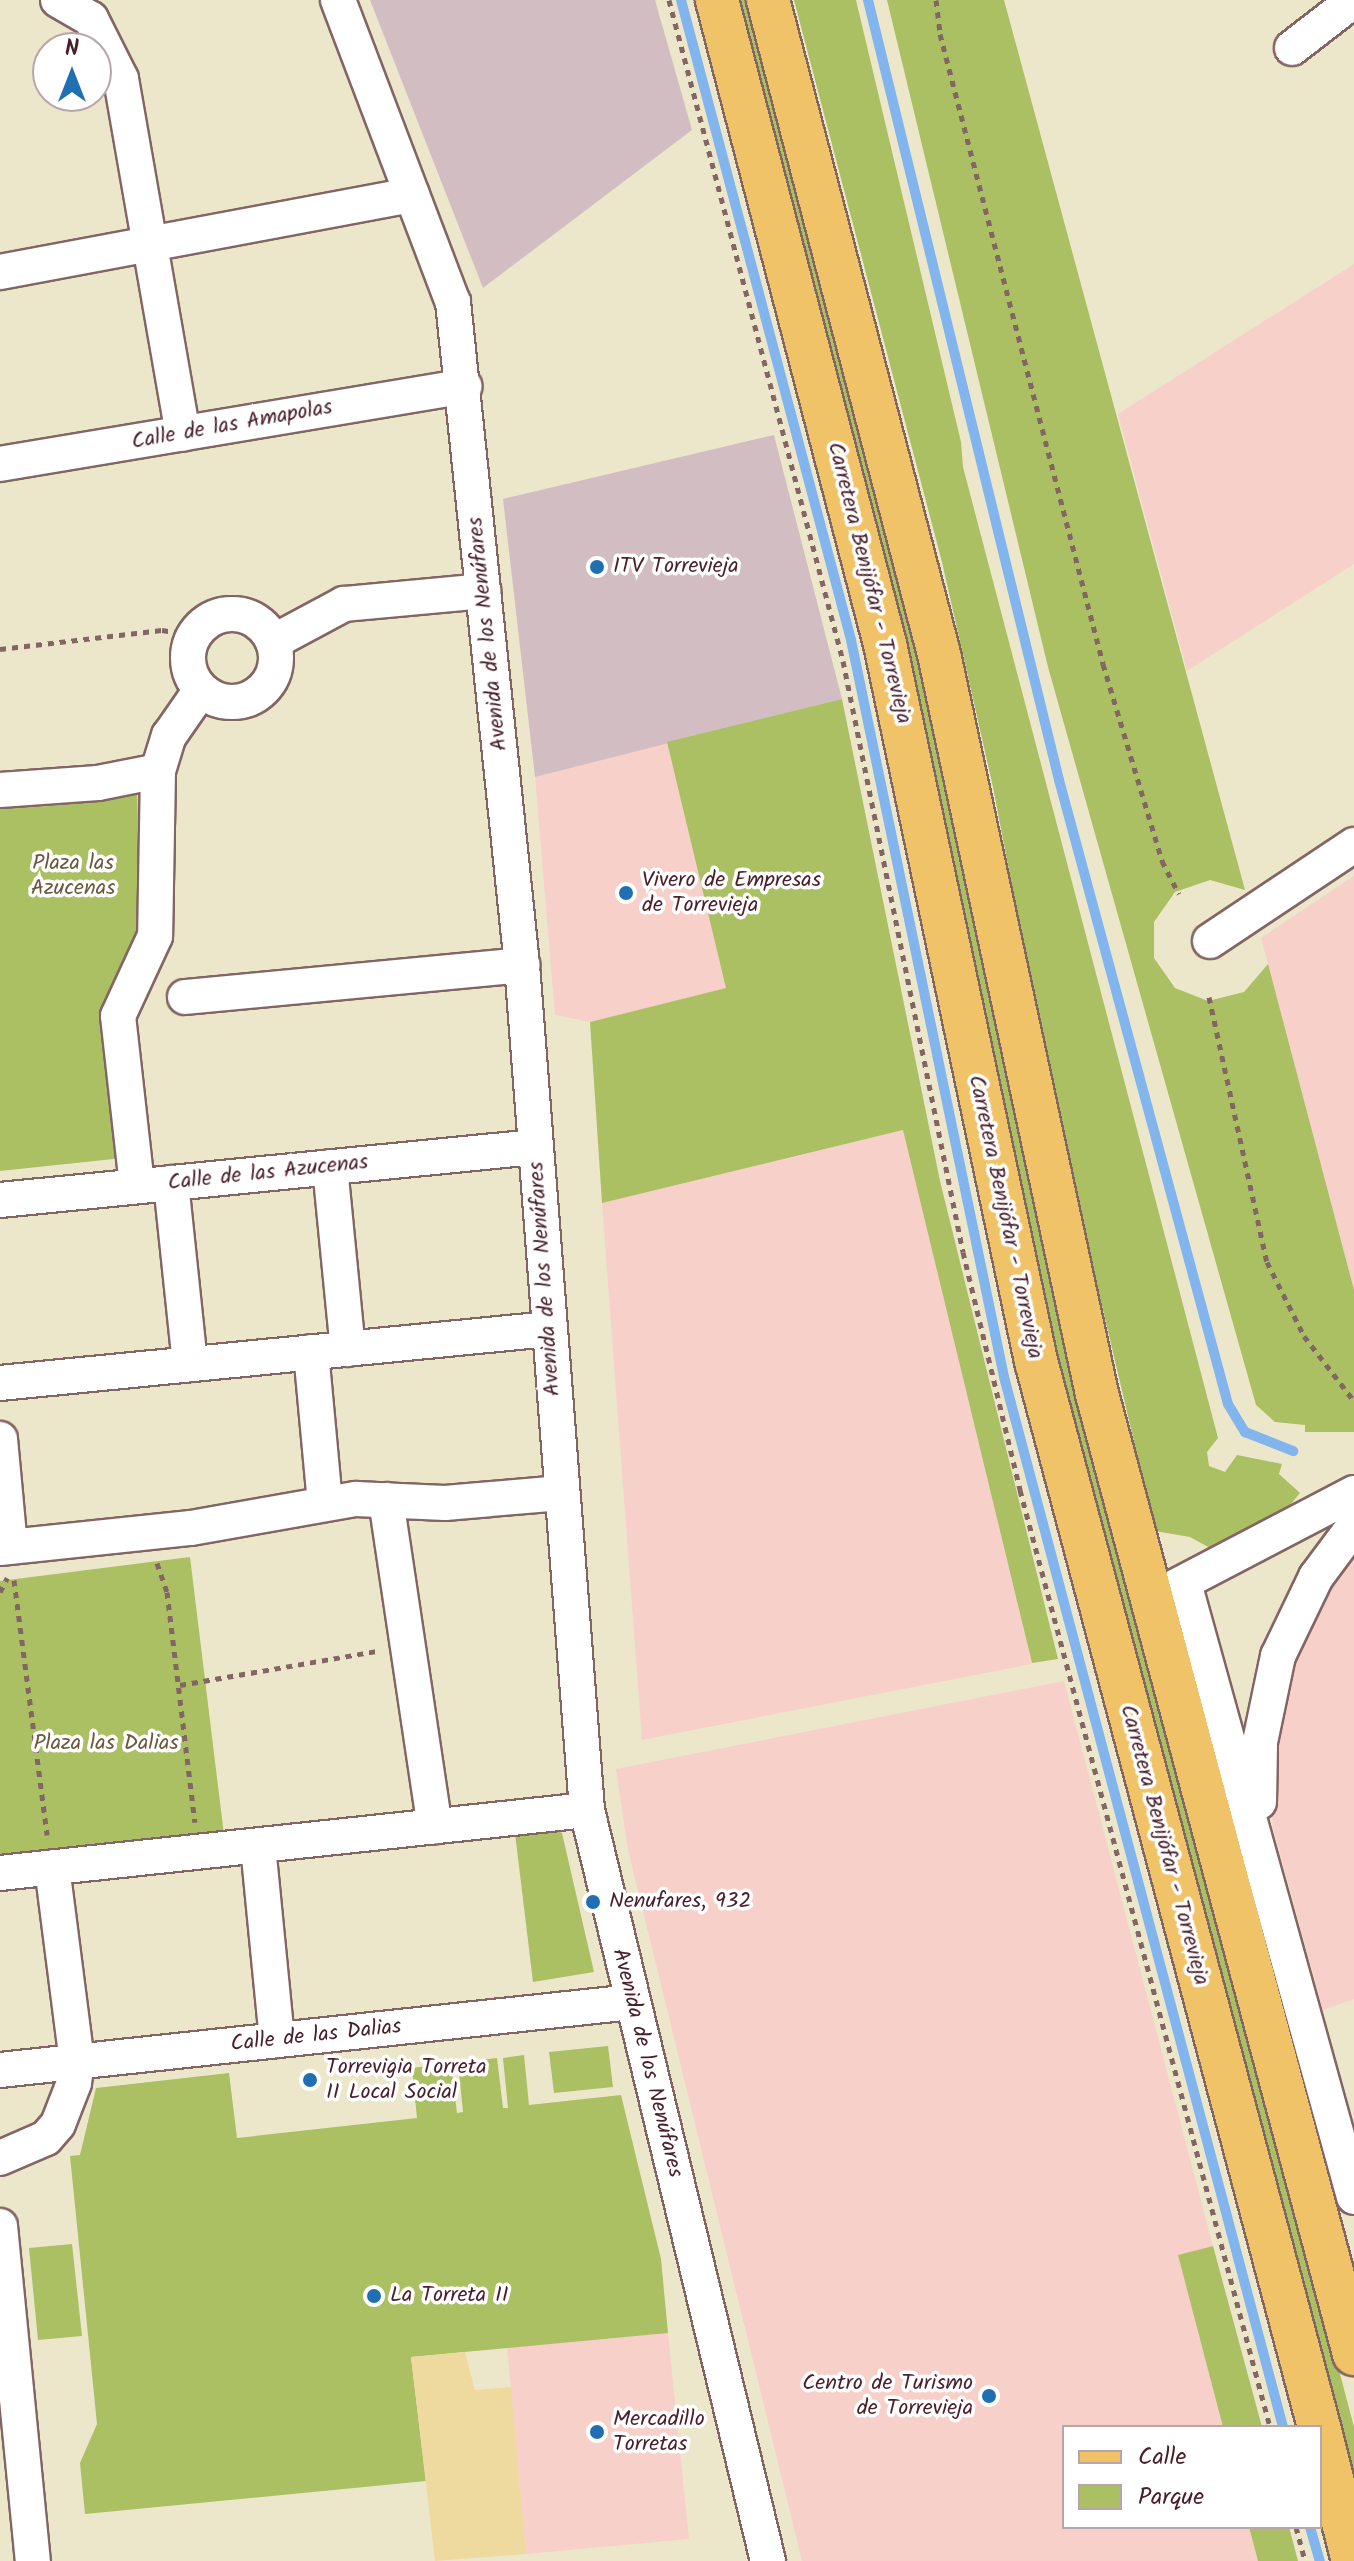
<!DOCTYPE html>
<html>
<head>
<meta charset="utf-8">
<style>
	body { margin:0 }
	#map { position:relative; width:1354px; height:2561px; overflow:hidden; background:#ece7cb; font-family:Kalam,sans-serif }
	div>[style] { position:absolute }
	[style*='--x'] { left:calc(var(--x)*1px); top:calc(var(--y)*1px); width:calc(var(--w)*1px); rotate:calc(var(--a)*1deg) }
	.built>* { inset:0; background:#f7d0ca }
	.industrial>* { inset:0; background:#d2bec2 }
	.green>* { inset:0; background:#abbf63 }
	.sand>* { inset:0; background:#eeda9e }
	.stream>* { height:10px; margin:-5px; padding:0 5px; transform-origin:5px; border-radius:5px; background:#82b4ee }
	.path>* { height:5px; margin-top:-2.5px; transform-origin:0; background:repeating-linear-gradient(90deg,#836563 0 6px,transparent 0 12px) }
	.roads { filter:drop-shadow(2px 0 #836563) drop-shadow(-2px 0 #836563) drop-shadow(0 2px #836563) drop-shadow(0 -2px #836563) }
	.minor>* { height:34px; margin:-17px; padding:0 17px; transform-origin:17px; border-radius:17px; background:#fff }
	.minor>.ring { margin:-17px; padding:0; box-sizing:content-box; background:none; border:34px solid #fff; border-radius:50% }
	.major>* { height:42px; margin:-21px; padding:0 21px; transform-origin:21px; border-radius:21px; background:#f1c369 }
	.dots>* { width:22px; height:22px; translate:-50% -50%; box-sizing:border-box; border:4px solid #fff; border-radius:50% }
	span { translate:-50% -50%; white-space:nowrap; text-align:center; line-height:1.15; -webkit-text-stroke:7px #fff; paint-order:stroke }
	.street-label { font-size:22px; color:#4a1f2b }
	.poi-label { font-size:22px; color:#4a1f2b }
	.left { translate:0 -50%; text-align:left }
	.right { translate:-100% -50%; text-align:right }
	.park-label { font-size:22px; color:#6c573f }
	.legend { position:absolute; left:1062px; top:2425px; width:260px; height:104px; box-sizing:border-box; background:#fff; border:2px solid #b7a5aa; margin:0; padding:10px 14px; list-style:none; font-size:24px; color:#4a1f2b }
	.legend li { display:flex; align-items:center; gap:16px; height:40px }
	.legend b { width:40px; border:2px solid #b7a5aa }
	.north { position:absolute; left:32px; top:32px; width:80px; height:80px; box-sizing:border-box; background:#fff; border:2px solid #b7a5aa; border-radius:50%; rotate:0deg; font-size:22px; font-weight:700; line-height:32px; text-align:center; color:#4a1f2b }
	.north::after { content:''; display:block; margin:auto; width:28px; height:36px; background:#1f6fb2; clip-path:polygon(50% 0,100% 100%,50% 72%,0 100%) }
</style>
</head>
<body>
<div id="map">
	<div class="built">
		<div style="clip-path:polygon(1354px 264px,1354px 564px,1187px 671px,1118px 414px)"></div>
		<div style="clip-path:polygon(667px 742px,727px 988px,590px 1022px,555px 1015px,535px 777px)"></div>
		<div style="clip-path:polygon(1354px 876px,1354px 1290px,1261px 938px)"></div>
		<div style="clip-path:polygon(904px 1130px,1032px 1664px,642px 1740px,602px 1203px)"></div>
		<div style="clip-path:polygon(1354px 1546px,1354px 1999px,1323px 2010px,1273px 1828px,1268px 1767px,1292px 1646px)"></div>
		<div style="clip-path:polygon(1064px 1681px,1213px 2246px,1179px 2255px,1223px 2427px,1064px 2427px,1064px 2527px,1249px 2527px,1258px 2561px,802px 2561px,628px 1850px,616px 1769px)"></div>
		<div style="clip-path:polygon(668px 2333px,689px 2539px,526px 2554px,507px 2347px)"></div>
	</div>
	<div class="industrial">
		<div style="clip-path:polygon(370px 0,655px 0,692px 130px,483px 288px)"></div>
		<div style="clip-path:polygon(774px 435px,842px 699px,535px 777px,503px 499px)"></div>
	</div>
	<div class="green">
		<div style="clip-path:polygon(735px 0,750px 0,878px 474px,961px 838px,1042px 1243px,1354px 2427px,1354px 2481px,1095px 1524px)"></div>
		<div style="clip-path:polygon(794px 0,856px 0,961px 442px,963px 467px,1218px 1438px,1207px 1452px,1209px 1466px,1225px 1472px,1237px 1455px,1282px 1464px,1279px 1474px,1300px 1493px,1291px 1504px,1210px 1548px,1190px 1537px,1155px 1531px,1049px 1080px,993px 787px,942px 562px)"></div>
		<div style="clip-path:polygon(887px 0,1004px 0,1245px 890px,1210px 880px,1175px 892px,1154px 922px,1154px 958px,1175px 988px,1208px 1001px,1244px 992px,1268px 964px,1354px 1290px,1354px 1432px,1305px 1432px,1305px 1425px,1275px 1422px,1256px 1405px,1048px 667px)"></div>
		<div style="clip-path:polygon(842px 699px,940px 1181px,1058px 1659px,1032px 1663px,903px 1130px,602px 1203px,590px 1022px,726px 988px,667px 742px)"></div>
		<div style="clip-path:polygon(137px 790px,142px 941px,123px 1158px,0 1171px,0 807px,50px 806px,56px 794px)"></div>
		<div style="clip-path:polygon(190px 1557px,224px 1835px,0 1866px,0 1581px)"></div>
		<div style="clip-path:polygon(554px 1829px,562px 1833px,594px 1972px,533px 1982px,515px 1833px)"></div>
		<div style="clip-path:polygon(608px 2046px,613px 2087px,554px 2093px,549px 2052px)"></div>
		<div style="clip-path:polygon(524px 2055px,529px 2105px,621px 2095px,661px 2259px,668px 2333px,411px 2357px,426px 2481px,85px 2514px,80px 2463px,97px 2424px,70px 2156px,80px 2155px,96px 2088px,229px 2073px,237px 2138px,417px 2118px,412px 2068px,451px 2063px,457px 2113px,463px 2112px,458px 2063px,497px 2058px,503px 2108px,508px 2108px,503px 2058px)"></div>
		<div style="clip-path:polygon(72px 2244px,82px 2336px,38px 2340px,29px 2248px)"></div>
		<div style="clip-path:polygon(1213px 2246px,1262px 2427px,1223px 2427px,1178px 2255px)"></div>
		<div style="clip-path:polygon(1249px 2527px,1289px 2527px,1298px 2561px,1258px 2561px)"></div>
	</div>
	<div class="sand">
		<div style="clip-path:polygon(465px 2352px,475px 2390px,511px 2387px,526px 2554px,435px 2561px,411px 2357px)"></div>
	</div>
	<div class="stream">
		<div style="--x:681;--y:0;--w:662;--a:75.12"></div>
		<div style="--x:851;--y:640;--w:753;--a:78.27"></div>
		<div style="--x:1004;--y:1377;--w:1086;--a:75.12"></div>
		<div style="--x:868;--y:0;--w:803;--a:76.24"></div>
		<div style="--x:1059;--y:780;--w:646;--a:74.85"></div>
		<div style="--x:1228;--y:1404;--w:33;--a:59"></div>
		<div style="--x:1245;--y:1432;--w:52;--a:21.6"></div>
		<div style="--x:1310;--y:2527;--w:35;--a:74"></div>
	</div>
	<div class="path">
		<div style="--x:669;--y:0;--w:684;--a:75.25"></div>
		<div style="--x:843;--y:661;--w:603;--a:78.52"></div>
		<div style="--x:963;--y:1252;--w:245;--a:76.5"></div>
		<div style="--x:1020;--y:1490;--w:970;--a:75.06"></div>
		<div style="--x:936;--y:0;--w:34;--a:83"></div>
		<div style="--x:940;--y:34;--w:651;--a:75.49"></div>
		<div style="--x:1103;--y:664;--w:206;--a:73.3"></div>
		<div style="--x:1162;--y:861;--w:37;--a:63"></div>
		<div style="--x:0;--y:649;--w:163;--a:-6.7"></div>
		<div style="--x:162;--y:630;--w:33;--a:9"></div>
		<div style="--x:1209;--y:997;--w:271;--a:77.7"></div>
		<div style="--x:1267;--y:1262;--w:83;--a:63.4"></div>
		<div style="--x:1304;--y:1336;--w:82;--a:52.4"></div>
		<div style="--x:157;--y:1563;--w:31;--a:71"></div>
		<div style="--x:167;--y:1592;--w:232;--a:83.1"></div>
		<div style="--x:14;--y:1580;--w:257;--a:82.6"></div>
		<div style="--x:0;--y:1592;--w:16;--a:-63"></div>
		<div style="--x:180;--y:1685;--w:199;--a:-9.8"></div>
		<div style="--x:1296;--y:2527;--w:35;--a:75"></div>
	</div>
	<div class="roads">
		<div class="minor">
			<div style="--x:58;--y:0;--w:38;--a:30"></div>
			<div style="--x:91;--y:19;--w:67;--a:63.4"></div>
			<div style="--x:121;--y:79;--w:360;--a:80.1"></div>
			<div style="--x:338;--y:0;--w:323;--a:69.2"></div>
			<div style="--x:453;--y:302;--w:667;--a:84.06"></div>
			<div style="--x:522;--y:965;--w:847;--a:85.6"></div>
			<div style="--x:587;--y:1810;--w:773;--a:76.45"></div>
			<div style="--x:1292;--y:48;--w:78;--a:-37.7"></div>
			<div style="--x:0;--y:272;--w:419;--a:-10.6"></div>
			<div style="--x:0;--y:464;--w:471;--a:-9.5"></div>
			<div class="ring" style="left:188px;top:614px;width:54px;height:54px"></div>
			<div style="--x:273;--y:642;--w:81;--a:-28.2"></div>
			<div style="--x:344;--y:604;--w:140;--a:-5.3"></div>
			<div style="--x:158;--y:771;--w:37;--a:-73"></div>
			<div style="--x:169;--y:736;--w:56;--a:-55.2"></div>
			<div style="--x:0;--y:790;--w:98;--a:-4.1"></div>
			<div style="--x:98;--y:783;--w:61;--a:-11.3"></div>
			<div style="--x:158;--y:771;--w:165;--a:91"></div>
			<div style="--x:155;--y:936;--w:88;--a:114.8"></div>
			<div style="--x:118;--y:1016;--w:171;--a:83.6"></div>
			<div style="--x:1210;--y:941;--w:173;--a:-33.7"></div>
			<div style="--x:185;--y:997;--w:339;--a:-5.4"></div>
			<div style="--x:330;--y:1167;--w:183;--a:84.4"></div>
			<div style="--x:171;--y:1183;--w:182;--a:84"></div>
			<div style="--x:0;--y:1200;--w:538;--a:-5.66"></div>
			<div style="--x:311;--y:1352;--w:152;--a:84.7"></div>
			<div style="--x:0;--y:1383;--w:552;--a:-5.62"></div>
			<div style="--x:0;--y:1439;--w:108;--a:84.7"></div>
			<div style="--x:386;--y:1500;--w:330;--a:81.5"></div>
			<div style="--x:0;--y:1548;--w:192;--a:-6"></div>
			<div style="--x:191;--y:1528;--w:168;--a:-10"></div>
			<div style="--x:356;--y:1499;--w:89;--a:2.6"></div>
			<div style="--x:445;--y:1503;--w:117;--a:-4.9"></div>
			<div style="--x:1184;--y:1583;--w:637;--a:74.52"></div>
			<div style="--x:1163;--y:1593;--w:216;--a:-27.6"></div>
			<div style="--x:1259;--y:1802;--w:60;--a:-89"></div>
			<div style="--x:1260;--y:1742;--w:88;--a:-78.2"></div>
			<div style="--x:1278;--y:1656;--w:88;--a:-64.3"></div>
			<div style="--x:1316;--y:1577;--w:64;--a:-53.3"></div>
			<div style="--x:258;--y:1846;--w:195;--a:84.4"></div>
			<div style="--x:0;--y:1873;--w:590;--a:-6.13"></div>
			<div style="--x:0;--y:2070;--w:636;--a:-6.14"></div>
			<div style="--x:0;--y:2158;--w:50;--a:-23.5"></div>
			<div style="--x:46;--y:2138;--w:18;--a:-49"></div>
			<div style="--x:58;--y:2124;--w:44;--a:-68.7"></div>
			<div style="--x:74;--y:2083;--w:21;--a:-82"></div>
			<div style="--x:77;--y:2062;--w:196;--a:-97.3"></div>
			<div style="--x:0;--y:2226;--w:337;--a:84.4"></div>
		</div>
		<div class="major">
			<div style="--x:717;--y:0;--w:666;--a:75.38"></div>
			<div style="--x:885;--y:644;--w:733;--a:78.11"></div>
			<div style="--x:1036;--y:1361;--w:1103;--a:75.13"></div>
			<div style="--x:768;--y:0;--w:676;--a:75.35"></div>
			<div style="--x:939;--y:654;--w:757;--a:77.95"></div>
			<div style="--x:1097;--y:1394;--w:994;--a:75.01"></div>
			<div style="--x:1320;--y:2431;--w:134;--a:75.8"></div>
		</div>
	</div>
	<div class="dots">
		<div style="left:597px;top:567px;background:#1f6fb2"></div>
		<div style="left:626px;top:893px;background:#1f6fb2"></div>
		<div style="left:593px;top:1902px;background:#1f6fb2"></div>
		<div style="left:310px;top:2080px;background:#1f6fb2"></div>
		<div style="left:374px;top:2296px;background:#1f6fb2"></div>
		<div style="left:989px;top:2396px;background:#1f6fb2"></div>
		<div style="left:597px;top:2432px;background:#1f6fb2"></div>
	</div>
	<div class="street-label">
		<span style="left:232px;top:425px;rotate:-10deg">Calle de las Amapolas</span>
		<span style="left:869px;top:583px;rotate:76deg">Carretera Benijófar - Torrevieja</span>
		<span style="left:488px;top:634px;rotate:-96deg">Avenida de los Nenúfares</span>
		<span style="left:268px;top:1173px;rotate:-6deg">Calle de las Azucenas</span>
		<span style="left:1005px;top:1217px;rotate:78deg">Carretera Benijófar - Torrevieja</span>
		<span style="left:545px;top:1279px;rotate:-94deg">Avenida de los Nenúfares</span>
		<span style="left:1164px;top:1845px;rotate:75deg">Carretera Benijófar - Torrevieja</span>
		<span style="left:316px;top:2036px;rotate:-6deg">Calle de las Dalias</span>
		<span style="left:647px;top:2063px;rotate:76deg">Avenida de los Nenúfares</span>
	</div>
	<div class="poi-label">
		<span class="left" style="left:613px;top:567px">ITV Torrevieja</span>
		<span class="left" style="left:642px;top:893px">Vivero de Empresas<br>de Torrevieja</span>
		<span class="left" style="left:609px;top:1902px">Nenufares, 932</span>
		<span class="left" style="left:326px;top:2080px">Torrevigia Torreta<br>II Local Social</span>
		<span class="left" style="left:390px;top:2296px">La Torreta II</span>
		<span class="right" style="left:973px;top:2396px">Centro de Turismo<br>de Torrevieja</span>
		<span class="left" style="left:613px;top:2432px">Mercadillo<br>Torretas</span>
	</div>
	<div class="park-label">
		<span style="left:73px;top:876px">Plaza las<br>Azucenas</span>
		<span style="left:106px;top:1744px">Plaza las Dalias</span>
	</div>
	<ul class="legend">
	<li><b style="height:10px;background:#f1c369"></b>Calle</li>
	<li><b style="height:22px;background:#abbf63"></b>Parque</li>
	</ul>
	<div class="north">N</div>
</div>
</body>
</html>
